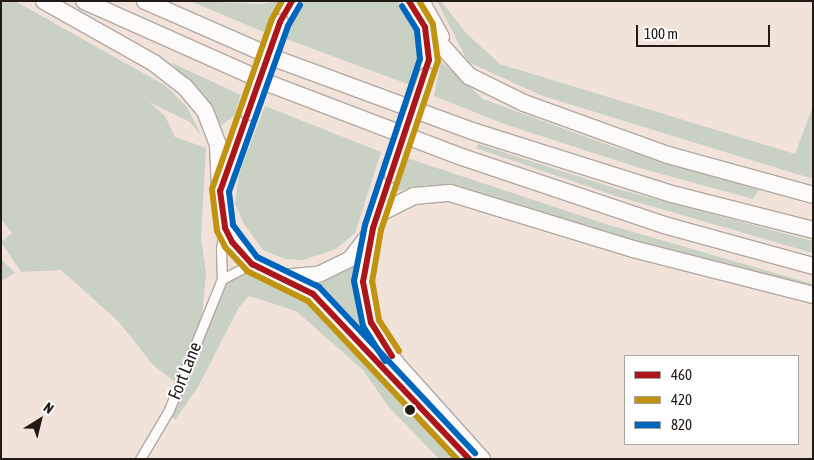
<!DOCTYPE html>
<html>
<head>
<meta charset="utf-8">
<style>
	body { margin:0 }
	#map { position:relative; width:814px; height:460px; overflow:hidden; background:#f1e3da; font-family:"Asap Condensed",sans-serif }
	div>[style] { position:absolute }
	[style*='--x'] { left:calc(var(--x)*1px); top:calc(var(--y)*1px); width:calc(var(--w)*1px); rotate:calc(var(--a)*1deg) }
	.green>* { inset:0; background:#c9d0c4 }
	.roads { filter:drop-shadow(1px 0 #b2a8a1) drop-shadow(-1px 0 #b2a8a1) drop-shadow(0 1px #b2a8a1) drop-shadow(0 -1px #b2a8a1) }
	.minor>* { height:9px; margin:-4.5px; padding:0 4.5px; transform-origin:4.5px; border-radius:4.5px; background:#fdfbf9 }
	.primary>* { height:14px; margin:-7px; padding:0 7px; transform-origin:7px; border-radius:7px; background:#fdfbf9 }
	.trunk>* { height:15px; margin:-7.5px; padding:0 7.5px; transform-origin:7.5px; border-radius:7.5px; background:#fdfbf9 }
	.motorway>* { height:16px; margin:-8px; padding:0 8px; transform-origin:8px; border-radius:8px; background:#fdfbf9 }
	.bridges { filter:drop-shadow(1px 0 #b2a8a1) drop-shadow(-1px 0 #b2a8a1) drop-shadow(0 1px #b2a8a1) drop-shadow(0 -1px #b2a8a1) }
	.trunk-bridge>* { height:15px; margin:-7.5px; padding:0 7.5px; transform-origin:7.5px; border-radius:7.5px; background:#fdfbf9 }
	.bus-1>* { height:6px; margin:-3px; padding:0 3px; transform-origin:3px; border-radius:3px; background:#ac151a }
	.bus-2>* { height:6px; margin:-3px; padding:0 3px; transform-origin:3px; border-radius:3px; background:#c09311 }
	.bus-3>* { height:6px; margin:-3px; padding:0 3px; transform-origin:3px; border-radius:3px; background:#0065bd }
	.dots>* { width:14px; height:14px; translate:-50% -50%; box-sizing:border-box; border:2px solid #fff; border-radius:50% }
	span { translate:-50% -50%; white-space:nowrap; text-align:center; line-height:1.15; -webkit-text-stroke:4px #fff; paint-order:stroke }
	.street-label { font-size:18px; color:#211913 }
	.frame { position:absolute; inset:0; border:2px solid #211913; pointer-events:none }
	.legend { position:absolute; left:624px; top:355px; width:175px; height:90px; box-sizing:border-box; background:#fff; border:1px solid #a6a3a1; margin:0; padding:6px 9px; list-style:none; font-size:15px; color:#211913 }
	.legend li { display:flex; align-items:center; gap:10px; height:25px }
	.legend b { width:25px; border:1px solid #a6a3a1 }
	.north { position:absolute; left:15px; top:395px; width:50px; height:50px; -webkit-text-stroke:4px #fff; paint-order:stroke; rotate:36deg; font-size:14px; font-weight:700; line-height:20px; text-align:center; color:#211913 }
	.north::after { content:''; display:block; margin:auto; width:18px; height:22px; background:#211913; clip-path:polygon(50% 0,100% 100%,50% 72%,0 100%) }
	.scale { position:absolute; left:636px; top:25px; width:134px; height:22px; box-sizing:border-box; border:2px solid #211913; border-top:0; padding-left:6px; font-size:15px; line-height:18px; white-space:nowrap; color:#211913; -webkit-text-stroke:4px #fff; paint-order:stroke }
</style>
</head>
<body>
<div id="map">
	<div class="green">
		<div style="clip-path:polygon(1px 1px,15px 1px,166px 86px,187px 107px,201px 135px,190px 122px,149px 102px,165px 116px,175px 137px,206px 148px,201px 237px,206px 273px,202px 316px,176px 383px,153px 365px,119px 322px,61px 270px,21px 272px,1px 242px,12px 233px,1px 219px)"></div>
		<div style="clip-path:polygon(190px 1px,260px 4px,281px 1px,264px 32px)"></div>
		<div style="clip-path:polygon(300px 1px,398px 1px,418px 30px,420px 59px,413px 86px,281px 37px,294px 7px)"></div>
		<div style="clip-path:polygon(437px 1px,441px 1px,466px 33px,500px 64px,795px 154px,813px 106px,813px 179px,543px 96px,468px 62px)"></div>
		<div style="clip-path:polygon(441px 61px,483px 99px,614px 147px,759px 190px,753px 199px,643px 169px,507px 125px,434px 96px)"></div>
		<div style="clip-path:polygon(170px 62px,241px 95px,234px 116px,221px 126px,202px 94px)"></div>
		<div style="clip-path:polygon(265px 106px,381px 152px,355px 233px,336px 249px,303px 260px,285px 259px,263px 250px,244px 224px,235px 204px,239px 174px)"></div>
		<div style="clip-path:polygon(478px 144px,618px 189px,813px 241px,813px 253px,616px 196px,476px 148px)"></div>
		<div style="clip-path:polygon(407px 158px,609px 225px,813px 284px,813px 288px,606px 234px,458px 189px,427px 185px,393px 192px)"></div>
		<div style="clip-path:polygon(1px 259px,15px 273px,1px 281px)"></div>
		<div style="clip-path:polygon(358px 259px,361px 259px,357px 290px,363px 324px,380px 351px,378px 353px,313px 287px,313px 282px,331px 278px)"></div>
		<div style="clip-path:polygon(255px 273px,309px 299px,394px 396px,458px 459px,439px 459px,388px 406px,363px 370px,296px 311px,249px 296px,239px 307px,198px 387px,175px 420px,170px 413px,225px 280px,234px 275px)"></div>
	</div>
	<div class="roads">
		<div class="minor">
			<div style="--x:222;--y:279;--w:34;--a:-27"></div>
			<div style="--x:140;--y:459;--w:57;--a:-59.4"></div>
			<div style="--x:169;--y:410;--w:141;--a:-68"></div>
			<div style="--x:222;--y:279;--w:31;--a:-92"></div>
			<div style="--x:221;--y:248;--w:20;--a:-79"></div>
		</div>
		<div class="primary">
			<div style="--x:373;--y:229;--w:54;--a:100.7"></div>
			<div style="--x:363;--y:282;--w:42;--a:79"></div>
			<div style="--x:371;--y:323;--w:48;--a:57"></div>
			<div style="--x:397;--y:363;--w:129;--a:48.1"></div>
			<div style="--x:281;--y:277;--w:36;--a:28"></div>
			<div style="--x:313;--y:294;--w:227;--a:46.6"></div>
		</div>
		<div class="trunk">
			<div style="--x:409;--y:1;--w:31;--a:58"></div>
			<div style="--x:425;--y:27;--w:33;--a:83"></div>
			<div style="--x:429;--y:60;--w:15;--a:101"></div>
			<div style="--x:280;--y:22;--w:24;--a:-60"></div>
			<div style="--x:248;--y:112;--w:84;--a:109.5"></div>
			<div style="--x:220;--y:191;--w:15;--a:90"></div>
			<div style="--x:220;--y:206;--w:38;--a:72"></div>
			<div style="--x:232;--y:242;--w:30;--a:48"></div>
			<div style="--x:252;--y:264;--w:16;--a:30"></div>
			<div style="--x:266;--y:272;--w:15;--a:20"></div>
			<div style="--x:280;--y:277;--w:38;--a:-5"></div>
			<div style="--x:318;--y:274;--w:34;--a:-26"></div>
			<div style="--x:349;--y:259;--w:39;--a:-52"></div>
			<div style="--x:373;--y:228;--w:57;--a:-70.6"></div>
		</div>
		<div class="motorway">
			<div style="--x:44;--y:1;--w:126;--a:29.4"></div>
			<div style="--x:154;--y:63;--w:39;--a:38"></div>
			<div style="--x:185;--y:87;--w:31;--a:50"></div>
			<div style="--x:205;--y:111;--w:36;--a:69"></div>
			<div style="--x:218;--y:145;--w:46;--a:87.5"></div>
			<div style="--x:84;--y:1;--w:207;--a:24"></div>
			<div style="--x:273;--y:85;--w:202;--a:20.9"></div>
			<div style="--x:462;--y:157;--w:213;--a:18.6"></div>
			<div style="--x:664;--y:225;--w:155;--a:15.4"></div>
			<div style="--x:145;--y:1;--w:150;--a:23.7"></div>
			<div style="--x:282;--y:61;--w:202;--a:20.2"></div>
			<div style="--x:472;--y:131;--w:210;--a:17.5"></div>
			<div style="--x:672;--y:194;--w:146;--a:14.3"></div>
			<div style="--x:421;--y:1;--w:41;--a:60.9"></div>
			<div style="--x:425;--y:27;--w:66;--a:48.1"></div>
			<div style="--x:469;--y:76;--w:61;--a:26.1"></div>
			<div style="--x:524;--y:103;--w:153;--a:19.9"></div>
			<div style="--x:668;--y:155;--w:150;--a:15.4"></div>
			<div style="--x:378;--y:214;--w:40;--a:-26.6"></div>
			<div style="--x:414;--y:196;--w:36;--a:-5"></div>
			<div style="--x:450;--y:193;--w:191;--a:17"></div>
			<div style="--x:633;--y:249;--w:186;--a:14.3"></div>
		</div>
	</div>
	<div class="bridges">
		<div class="trunk-bridge">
			<div style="--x:248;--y:112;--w:96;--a:-70.4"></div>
			<div style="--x:392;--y:174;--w:105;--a:-71"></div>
		</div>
	</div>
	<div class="bus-1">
		<div style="--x:292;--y:1;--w:24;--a:120"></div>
		<div style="--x:280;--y:22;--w:179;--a:109.5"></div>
		<div style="--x:220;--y:191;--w:37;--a:82"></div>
		<div style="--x:225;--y:228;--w:16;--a:63"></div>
		<div style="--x:232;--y:242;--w:30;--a:48"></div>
		<div style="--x:252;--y:264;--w:68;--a:26.2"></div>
		<div style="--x:313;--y:294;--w:227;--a:46.6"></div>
		<div style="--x:392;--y:356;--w:39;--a:-122"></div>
		<div style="--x:371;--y:323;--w:42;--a:-101"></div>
		<div style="--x:363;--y:282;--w:55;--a:-79.5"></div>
		<div style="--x:373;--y:228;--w:177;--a:-71.6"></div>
		<div style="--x:429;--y:60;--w:33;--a:-97"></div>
		<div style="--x:425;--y:27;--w:31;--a:-122"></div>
	</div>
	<div class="bus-2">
		<div style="--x:282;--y:1;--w:21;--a:119"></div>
		<div style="--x:272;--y:19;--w:180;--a:109.4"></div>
		<div style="--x:212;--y:189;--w:42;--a:83.2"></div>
		<div style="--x:217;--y:231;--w:18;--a:63"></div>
		<div style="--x:225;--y:247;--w:33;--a:47"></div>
		<div style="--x:247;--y:271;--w:68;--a:26.2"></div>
		<div style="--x:308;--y:301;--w:217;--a:46.7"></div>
		<div style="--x:399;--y:351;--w:37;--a:-123"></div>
		<div style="--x:379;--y:320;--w:39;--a:-100"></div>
		<div style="--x:372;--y:282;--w:53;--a:-80.2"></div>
		<div style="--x:381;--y:230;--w:178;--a:-71.4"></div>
		<div style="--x:438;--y:61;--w:37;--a:-98"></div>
		<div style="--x:433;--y:24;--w:27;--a:-121"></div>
	</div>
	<div class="bus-3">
		<div style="--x:300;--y:5;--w:24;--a:120"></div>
		<div style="--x:288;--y:26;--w:176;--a:109.6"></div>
		<div style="--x:229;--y:192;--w:33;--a:83"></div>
		<div style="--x:233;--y:225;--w:40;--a:53"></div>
		<div style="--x:257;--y:257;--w:69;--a:25.8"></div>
		<div style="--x:319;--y:287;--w:228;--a:46.8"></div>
		<div style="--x:385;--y:361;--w:41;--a:-122.2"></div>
		<div style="--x:363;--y:326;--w:46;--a:-101.3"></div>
		<div style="--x:354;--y:281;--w:57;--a:-78.9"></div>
		<div style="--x:365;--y:225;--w:175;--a:-71.7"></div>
		<div style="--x:420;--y:59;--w:29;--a:-96"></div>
		<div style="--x:417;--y:30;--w:28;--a:-122"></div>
	</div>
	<div class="dots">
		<div style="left:410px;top:410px;background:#211913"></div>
	</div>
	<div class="street-label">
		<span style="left:185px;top:371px;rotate:-68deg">Fort Lane</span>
	</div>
	<div class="frame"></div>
	<ul class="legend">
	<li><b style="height:6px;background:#ac151a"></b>460</li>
	<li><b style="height:6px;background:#c09311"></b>420</li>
	<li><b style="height:6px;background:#0065bd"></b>820</li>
	</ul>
	<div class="north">N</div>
	<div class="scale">100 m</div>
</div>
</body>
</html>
